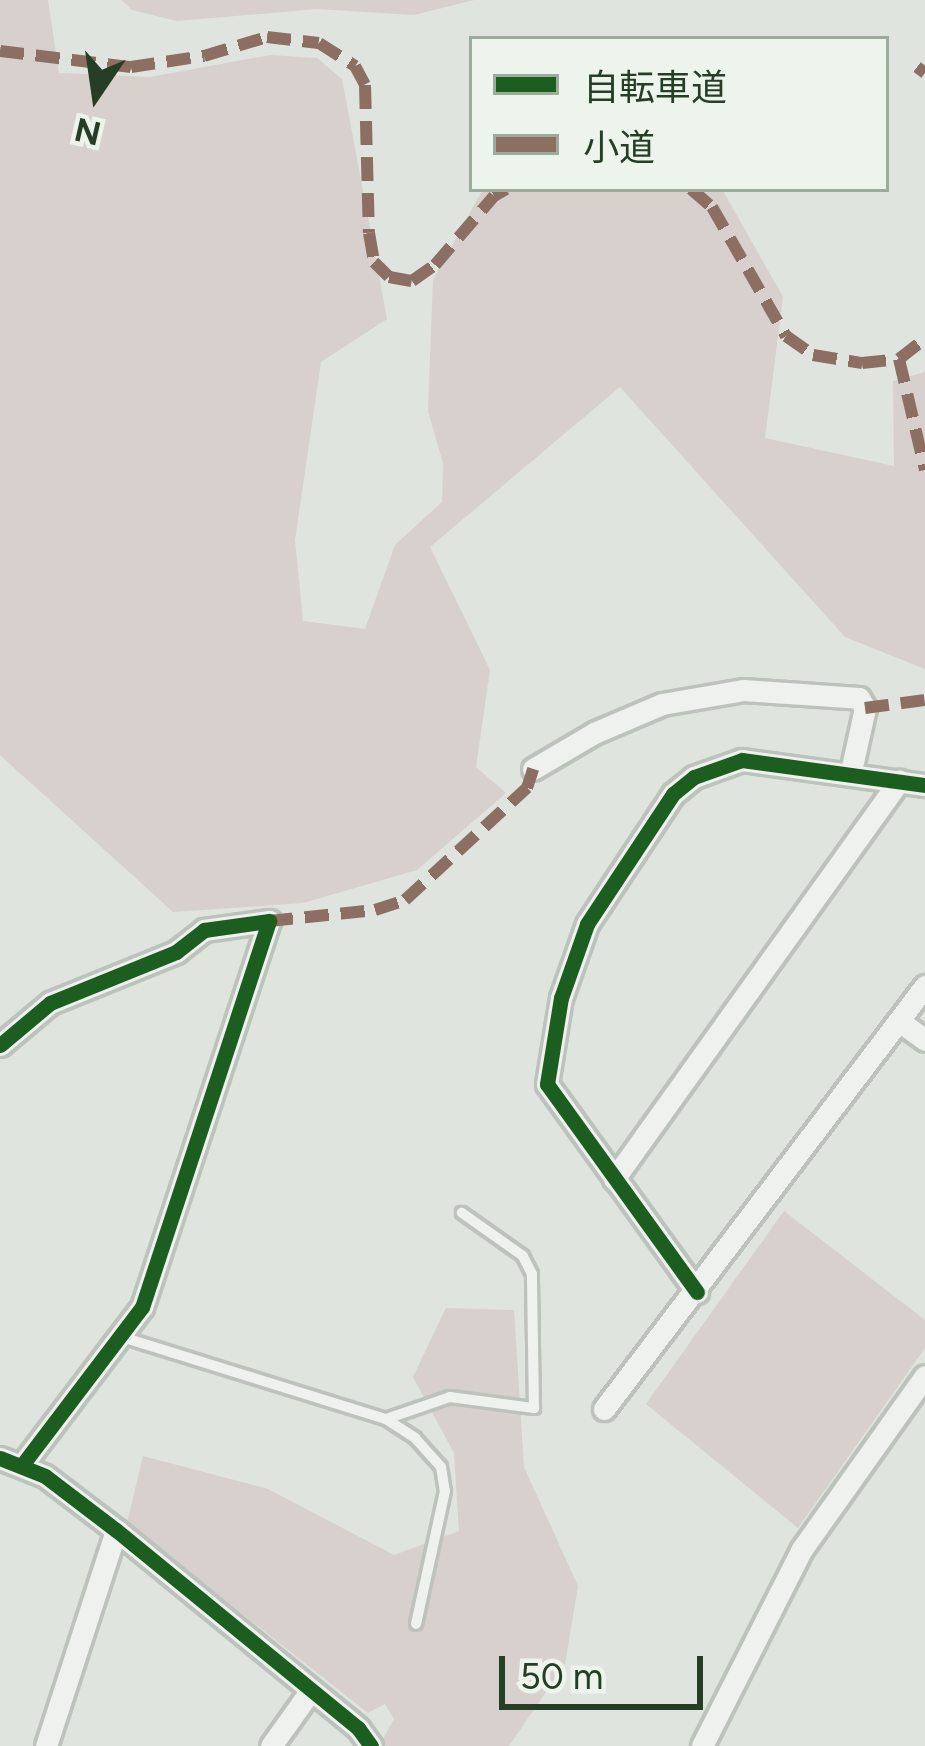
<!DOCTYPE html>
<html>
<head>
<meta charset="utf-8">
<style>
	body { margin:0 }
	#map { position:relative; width:925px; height:1746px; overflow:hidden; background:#dfe4de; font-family:Figtree,"Noto Sans JP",sans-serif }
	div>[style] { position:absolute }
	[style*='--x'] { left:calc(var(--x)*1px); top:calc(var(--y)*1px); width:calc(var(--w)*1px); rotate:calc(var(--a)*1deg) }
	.green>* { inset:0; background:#d7d0cc }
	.roads { filter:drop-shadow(3px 0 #bdc2bd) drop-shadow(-3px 0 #bdc2bd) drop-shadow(0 3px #bdc2bd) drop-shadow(0 -3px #bdc2bd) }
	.service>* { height:10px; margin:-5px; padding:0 5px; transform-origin:5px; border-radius:5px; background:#eef1ee }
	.minor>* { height:21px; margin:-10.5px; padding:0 10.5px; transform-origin:10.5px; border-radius:10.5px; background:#eef1ee }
	.quiet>* { height:12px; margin-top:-6px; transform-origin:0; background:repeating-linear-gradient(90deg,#8d6e63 0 24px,transparent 0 36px) }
	.cycleway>* { height:15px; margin:-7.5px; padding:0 7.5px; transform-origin:7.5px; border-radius:7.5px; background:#1b5e20 }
	span { translate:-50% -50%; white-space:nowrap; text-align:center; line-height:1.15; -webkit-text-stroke:9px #ecf4eb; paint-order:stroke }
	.legend { position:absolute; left:469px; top:36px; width:420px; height:156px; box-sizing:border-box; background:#ecf4eb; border:3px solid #9dab9c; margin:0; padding:15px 21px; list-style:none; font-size:36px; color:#263d26 }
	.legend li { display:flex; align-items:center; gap:24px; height:60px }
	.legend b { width:60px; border:3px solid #9dab9c }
	.north { position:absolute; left:36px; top:36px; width:120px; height:120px; -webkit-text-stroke:9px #ecf4eb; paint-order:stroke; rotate:193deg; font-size:33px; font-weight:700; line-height:48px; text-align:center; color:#263d26 }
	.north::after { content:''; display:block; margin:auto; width:42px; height:54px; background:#263d26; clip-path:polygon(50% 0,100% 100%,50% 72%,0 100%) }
	.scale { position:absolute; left:499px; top:1656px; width:204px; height:54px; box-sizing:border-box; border:6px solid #263d26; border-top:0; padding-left:15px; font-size:36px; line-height:42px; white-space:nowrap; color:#263d26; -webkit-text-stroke:9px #ecf4eb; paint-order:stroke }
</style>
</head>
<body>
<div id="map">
	<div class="green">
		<div style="clip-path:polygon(0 0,48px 0,59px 73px,150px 77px,270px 55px,317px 58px,342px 79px,387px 319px,321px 362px,295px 540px,303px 621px,365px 629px,395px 545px,442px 502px,443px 463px,428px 411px,433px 280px,483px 189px,722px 189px,783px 297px,765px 438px,894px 466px,893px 381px,925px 372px,925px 669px,845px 637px,620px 387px,430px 547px,490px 670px,476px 767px,506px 793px,417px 870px,303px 903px,173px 912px,0 755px)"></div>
		<div style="clip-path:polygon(121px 0,474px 0,414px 15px,317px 9px,177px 21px,132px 10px)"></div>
		<div style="clip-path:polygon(784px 1211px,925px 1320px,925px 1348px,798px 1528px,646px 1404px)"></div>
		<div style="clip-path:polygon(446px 1308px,514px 1310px,524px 1467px,578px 1586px,565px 1664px,509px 1746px,379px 1746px,394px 1719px,385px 1704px,368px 1713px,127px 1523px,143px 1456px,268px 1489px,394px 1555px,459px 1531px,454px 1453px,413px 1377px)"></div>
	</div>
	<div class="roads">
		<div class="service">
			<div style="--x:122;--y:1337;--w:276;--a:17.3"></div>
			<div style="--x:386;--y:1419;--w:68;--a:-19"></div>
			<div style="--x:450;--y:1397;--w:85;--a:7.5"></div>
			<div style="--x:534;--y:1408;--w:134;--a:-90.9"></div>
			<div style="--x:532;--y:1274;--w:20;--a:-117"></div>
			<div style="--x:523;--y:1256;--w:75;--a:-144.8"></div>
			<div style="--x:386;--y:1419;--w:35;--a:33"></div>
			<div style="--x:415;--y:1438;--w:39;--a:48"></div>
			<div style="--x:441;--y:1467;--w:24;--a:81"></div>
			<div style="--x:445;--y:1491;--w:136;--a:102.3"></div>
		</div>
		<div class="minor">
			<div style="--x:533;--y:769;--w:71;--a:-30.5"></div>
			<div style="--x:594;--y:733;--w:74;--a:-23.1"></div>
			<div style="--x:662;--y:704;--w:82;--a:-9.8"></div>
			<div style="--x:743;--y:690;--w:116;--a:3.9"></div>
			<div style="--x:859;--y:698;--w:12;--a:59"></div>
			<div style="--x:865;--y:708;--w:65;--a:102.5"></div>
			<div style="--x:899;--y:1021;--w:32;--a:36"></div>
			<div style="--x:0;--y:1045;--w:65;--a:-40"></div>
			<div style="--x:50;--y:1003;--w:136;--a:-22"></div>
			<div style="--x:176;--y:952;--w:36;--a:-38"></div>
			<div style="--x:204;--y:930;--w:66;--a:-7.9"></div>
			<div style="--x:269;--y:921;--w:406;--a:108.2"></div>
			<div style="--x:142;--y:1307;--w:198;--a:127.2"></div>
			<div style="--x:614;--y:1179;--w:490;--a:-54.4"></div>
			<div style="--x:697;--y:1292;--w:256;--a:-125.8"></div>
			<div style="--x:547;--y:1084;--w:87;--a:-80.8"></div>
			<div style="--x:561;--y:998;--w:78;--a:-70.6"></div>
			<div style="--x:587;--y:924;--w:156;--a:-56.5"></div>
			<div style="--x:673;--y:794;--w:27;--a:-39"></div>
			<div style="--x:694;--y:777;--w:51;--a:-19.5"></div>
			<div style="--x:742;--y:760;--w:185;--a:7.8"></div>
			<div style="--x:604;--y:1409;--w:531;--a:-52.81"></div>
			<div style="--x:0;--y:1458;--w:48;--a:21.8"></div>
			<div style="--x:45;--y:1476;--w:89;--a:37.3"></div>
			<div style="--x:116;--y:1530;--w:313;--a:39.3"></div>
			<div style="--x:358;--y:1728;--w:22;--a:54"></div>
			<div style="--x:46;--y:1746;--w:227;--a:-72"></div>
			<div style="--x:271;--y:1746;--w:69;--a:-54.5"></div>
			<div style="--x:702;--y:1746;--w:221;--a:-63.1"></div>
			<div style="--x:802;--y:1549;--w:212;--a:-54.6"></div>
		</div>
	</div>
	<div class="quiet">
		<div style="--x:0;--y:51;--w:132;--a:7"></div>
		<div style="--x:131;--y:67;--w:74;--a:-8.6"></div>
		<div style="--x:204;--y:56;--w:66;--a:-16.8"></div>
		<div style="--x:267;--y:37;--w:52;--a:6.6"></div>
		<div style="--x:319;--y:43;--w:43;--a:32.6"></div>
		<div style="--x:355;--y:66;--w:21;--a:62"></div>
		<div style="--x:365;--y:85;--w:148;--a:88.5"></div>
		<div style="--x:369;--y:233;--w:29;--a:80"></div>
		<div style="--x:374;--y:262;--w:21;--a:45"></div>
		<div style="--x:389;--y:277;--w:23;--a:10"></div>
		<div style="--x:412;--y:281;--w:28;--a:-35"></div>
		<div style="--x:435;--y:265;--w:91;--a:-49.5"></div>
		<div style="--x:494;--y:196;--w:14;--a:-30"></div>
		<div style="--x:917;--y:67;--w:10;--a:37"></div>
		<div style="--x:691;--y:189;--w:28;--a:41"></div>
		<div style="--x:712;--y:207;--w:149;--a:60.2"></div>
		<div style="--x:786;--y:336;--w:33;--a:35"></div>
		<div style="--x:813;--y:355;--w:50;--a:9.3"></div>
		<div style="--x:862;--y:363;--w:37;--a:-6"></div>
		<div style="--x:899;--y:359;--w:33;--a:-38"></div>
		<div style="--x:899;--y:359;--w:114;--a:76.8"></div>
		<div style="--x:865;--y:708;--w:61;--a:-7.6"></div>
		<div style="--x:269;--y:921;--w:107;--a:-5.9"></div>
		<div style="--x:375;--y:910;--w:32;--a:-18"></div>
		<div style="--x:405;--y:900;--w:166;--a:-42.6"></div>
		<div style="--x:527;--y:788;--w:20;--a:-72"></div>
	</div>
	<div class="cycleway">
		<div style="--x:0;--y:1045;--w:65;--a:-40"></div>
		<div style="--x:50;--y:1003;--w:136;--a:-22"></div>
		<div style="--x:176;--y:952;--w:36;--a:-38"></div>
		<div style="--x:204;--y:930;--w:66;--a:-7.9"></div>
		<div style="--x:269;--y:921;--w:406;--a:108.2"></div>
		<div style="--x:142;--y:1307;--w:198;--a:127.2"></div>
		<div style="--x:697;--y:1292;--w:256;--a:-125.8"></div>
		<div style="--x:547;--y:1084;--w:87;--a:-80.8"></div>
		<div style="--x:561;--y:998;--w:78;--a:-70.6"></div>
		<div style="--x:587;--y:924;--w:156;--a:-56.5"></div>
		<div style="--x:673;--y:794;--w:27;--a:-39"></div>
		<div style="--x:694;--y:777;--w:51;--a:-19.5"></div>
		<div style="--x:742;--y:760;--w:185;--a:7.8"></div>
		<div style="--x:0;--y:1458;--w:48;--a:21.8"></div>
		<div style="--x:45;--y:1476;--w:89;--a:37.3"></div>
		<div style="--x:116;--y:1530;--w:313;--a:39.3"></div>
		<div style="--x:358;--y:1728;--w:22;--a:54"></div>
	</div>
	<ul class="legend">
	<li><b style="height:15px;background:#1b5e20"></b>自転車道</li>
	<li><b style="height:15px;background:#8d6e63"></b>小道</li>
	</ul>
	<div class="north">N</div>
	<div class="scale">50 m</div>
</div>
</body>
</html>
